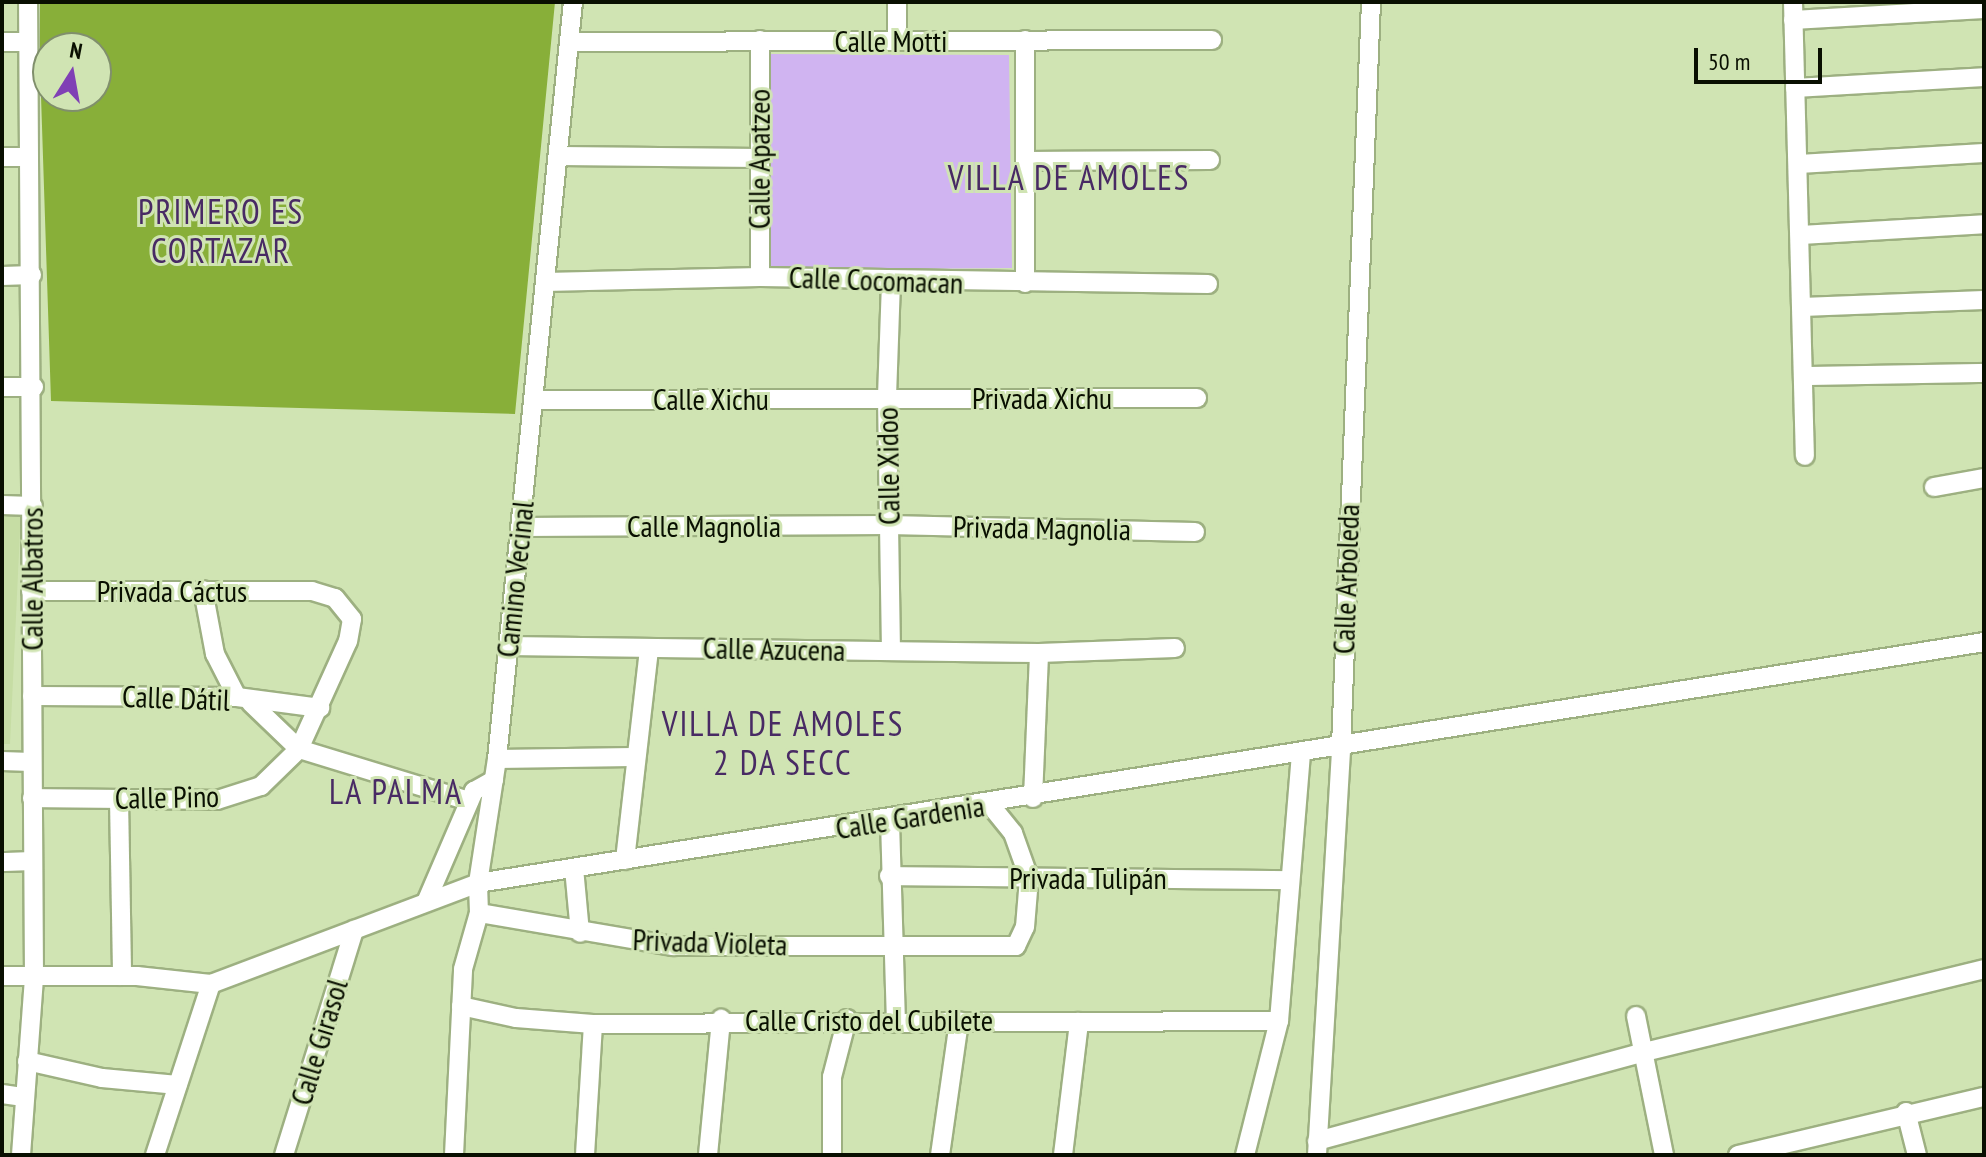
<!DOCTYPE html>
<html>
<head>
<meta charset="utf-8">
<style>
	body { margin:0 }
	#map { position:relative; width:1986px; height:1157px; overflow:hidden; background:#d0e4b3; font-family:"PT Sans Narrow",sans-serif }
	div>[style] { position:absolute }
	[style*='--x'] { left:calc(var(--x)*1px); top:calc(var(--y)*1px); width:calc(var(--w)*1px); rotate:calc(var(--a)*1deg) }
	.built>* { inset:0; background:#c6dda4 }
	.green>* { inset:0; background:#d0b4f1 }
	.building>* { inset:0; background:#88af39 }
	.roads { filter:drop-shadow(2px 0 #9db081) drop-shadow(-2px 0 #9db081) drop-shadow(0 2px #9db081) drop-shadow(0 -2px #9db081) }
	.minor>* { height:18px; margin:-9px; padding:0 9px; transform-origin:9px; border-radius:9px; background:#fff }
	span { translate:-50% -50%; white-space:nowrap; text-align:center; line-height:1.15; -webkit-text-stroke:6px #d0e4b3; paint-order:stroke }
	.street-label { font-size:30px; color:#090f01 }
	.quarter-label { font-size:34px; color:#482a64; letter-spacing:2px }
	.frame { position:absolute; inset:0; border:4px solid #090f01; pointer-events:none }
	.north { position:absolute; left:32px; top:32px; width:80px; height:80px; box-sizing:border-box; background:#d0e4b3; border:2px solid #808f6c; border-radius:50%; rotate:11deg; font-size:22px; font-weight:700; line-height:32px; text-align:center; color:#090f01 }
	.north::after { content:''; display:block; margin:auto; width:28px; height:36px; background:#8040b5; clip-path:polygon(50% 0,100% 100%,50% 72%,0 100%) }
	.scale { position:absolute; left:1694px; top:48px; width:128px; height:36px; box-sizing:border-box; border:4px solid #090f01; border-top:0; padding-left:10px; font-size:24px; line-height:28px; white-space:nowrap; color:#090f01; -webkit-text-stroke:6px #d0e4b3; paint-order:stroke }
</style>
</head>
<body>
<div id="map">
	<div class="built">
		<div style="clip-path:polygon(2px 509px,21px 510px,10px 744px,2px 744px)"></div>
	</div>
	<div class="green">
		<div style="clip-path:polygon(771px 54px,1009px 55px,1012px 268px,768px 270px)"></div>
	</div>
	<div class="building">
		<div style="clip-path:polygon(40px 2px,555px 2px,515px 414px,51px 401px,41px 96px,96px 96px,96px 48px,40px 48px)"></div>
	</div>
	<div class="roads">
		<div class="minor">
			<div style="--x:1793;--y:2;--w:454;--a:88.5"></div>
			<div style="--x:1793;--y:20;--w:191;--a:-3.3"></div>
			<div style="--x:1025;--y:40;--w:243;--a:90"></div>
			<div style="--x:897;--y:41;--w:39;--a:-90"></div>
			<div style="--x:2;--y:42;--w:26;--a:0"></div>
			<div style="--x:570;--y:42;--w:642;--a:-0.18"></div>
			<div style="--x:1795;--y:88;--w:189;--a:-3.3"></div>
			<div style="--x:560;--y:156;--w:199;--a:0.6"></div>
			<div style="--x:2;--y:157;--w:26;--a:0"></div>
			<div style="--x:1027;--y:161;--w:183;--a:-0.3"></div>
			<div style="--x:1799;--y:164;--w:185;--a:-3.4"></div>
			<div style="--x:1801;--y:235;--w:183;--a:-3.4"></div>
			<div style="--x:2;--y:276;--w:30;--a:-2"></div>
			<div style="--x:760;--y:277;--w:237;--a:-90"></div>
			<div style="--x:545;--y:282;--w:215;--a:-1.3"></div>
			<div style="--x:760;--y:277;--w:448;--a:0.9"></div>
			<div style="--x:891;--y:282;--w:115;--a:92"></div>
			<div style="--x:887;--y:397;--w:254;--a:89.1"></div>
			<div style="--x:1802;--y:307;--w:182;--a:-2.2"></div>
			<div style="--x:1804;--y:376;--w:180;--a:-1"></div>
			<div style="--x:2;--y:387;--w:32;--a:0"></div>
			<div style="--x:534;--y:400;--w:663;--a:-0.17"></div>
			<div style="--x:1934;--y:487;--w:51;--a:-10.2"></div>
			<div style="--x:2;--y:505;--w:31;--a:2"></div>
			<div style="--x:520;--y:527;--w:369;--a:-0.3"></div>
			<div style="--x:889;--y:525;--w:306;--a:1.3"></div>
			<div style="--x:203;--y:590;--w:65;--a:79.4"></div>
			<div style="--x:215;--y:654;--w:48;--a:62.9"></div>
			<div style="--x:31;--y:591;--w:281;--a:0"></div>
			<div style="--x:312;--y:591;--w:24;--a:17"></div>
			<div style="--x:335;--y:598;--w:27;--a:51"></div>
			<div style="--x:352;--y:619;--w:22;--a:100"></div>
			<div style="--x:348;--y:641;--w:119;--a:114.4"></div>
			<div style="--x:299;--y:749;--w:53;--a:135.8"></div>
			<div style="--x:261;--y:786;--w:46;--a:162.3"></div>
			<div style="--x:217;--y:800;--w:185;--a:-179.4"></div>
			<div style="--x:508;--y:646;--w:531;--a:0.76"></div>
			<div style="--x:1039;--y:653;--w:136;--a:-2.1"></div>
			<div style="--x:32;--y:696;--w:205;--a:0.3"></div>
			<div style="--x:237;--y:697;--w:84;--a:7.5"></div>
			<div style="--x:251;--y:703;--w:66;--a:43.8"></div>
			<div style="--x:299;--y:749;--w:178;--a:17"></div>
			<div style="--x:497;--y:759;--w:136;--a:-0.8"></div>
			<div style="--x:2;--y:761;--w:29;--a:2"></div>
			<div style="--x:1033;--y:798;--w:145;--a:-87.6"></div>
			<div style="--x:119;--y:799;--w:177;--a:89"></div>
			<div style="--x:890;--y:821;--w:200;--a:88.3"></div>
			<div style="--x:625;--y:860;--w:213;--a:-83.5"></div>
			<div style="--x:2;--y:862;--w:28;--a:-2"></div>
			<div style="--x:574;--y:868;--w:65;--a:84.7"></div>
			<div style="--x:889;--y:876;--w:398;--a:0.6"></div>
			<div style="--x:427;--y:900;--w:119;--a:-66.7"></div>
			<div style="--x:474;--y:791;--w:23;--a:-29"></div>
			<div style="--x:479;--y:913;--w:197;--a:9.7"></div>
			<div style="--x:673;--y:946;--w:343;--a:0"></div>
			<div style="--x:1016;--y:946;--w:21;--a:-65"></div>
			<div style="--x:1025;--y:927;--w:49;--a:-85.3"></div>
			<div style="--x:1029;--y:878;--w:48;--a:-109.6"></div>
			<div style="--x:1013;--y:833;--w:36;--a:-129"></div>
			<div style="--x:2;--y:976;--w:135;--a:0"></div>
			<div style="--x:137;--y:976;--w:74;--a:6.2"></div>
			<div style="--x:211;--y:984;--w:285;--a:-20.7"></div>
			<div style="--x:478;--y:883;--w:1525;--a:-9.09"></div>
			<div style="--x:461;--y:1006;--w:56;--a:12.3"></div>
			<div style="--x:516;--y:1018;--w:77;--a:4.5"></div>
			<div style="--x:593;--y:1024;--w:686;--a:-0.25"></div>
			<div style="--x:1636;--y:1016;--w:142;--a:78.6"></div>
			<div style="--x:27;--y:1061;--w:77;--a:12.8"></div>
			<div style="--x:102;--y:1078;--w:76;--a:5.3"></div>
			<div style="--x:2;--y:1094;--w:22;--a:8"></div>
			<div style="--x:1906;--y:1112;--w:44;--a:75.7"></div>
			<div style="--x:1317;--y:1141;--w:339;--a:-15.2"></div>
			<div style="--x:1644;--y:1052;--w:350;--a:-13.7"></div>
			<div style="--x:21;--y:1155;--w:179;--a:-85.8"></div>
			<div style="--x:34;--y:976;--w:974;--a:-90.35"></div>
			<div style="--x:155;--y:1155;--w:180;--a:-71.9"></div>
			<div style="--x:284;--y:1155;--w:236;--a:-72.7"></div>
			<div style="--x:454;--y:1155;--w:186;--a:-87.2"></div>
			<div style="--x:463;--y:969;--w:58;--a:-74.1"></div>
			<div style="--x:479;--y:913;--w:30;--a:-92"></div>
			<div style="--x:478;--y:883;--w:125;--a:-81.3"></div>
			<div style="--x:497;--y:759;--w:761;--a:-84.27"></div>
			<div style="--x:585;--y:1155;--w:131;--a:-86.5"></div>
			<div style="--x:708;--y:1155;--w:137;--a:-84.5"></div>
			<div style="--x:832;--y:1155;--w:78;--a:-90"></div>
			<div style="--x:832;--y:1077;--w:60;--a:-75.5"></div>
			<div style="--x:940;--y:1155;--w:135;--a:-81.9"></div>
			<div style="--x:1063;--y:1155;--w:134;--a:-83.1"></div>
			<div style="--x:1245;--y:1155;--w:138;--a:-75.8"></div>
			<div style="--x:1279;--y:1021;--w:270;--a:-85.3"></div>
			<div style="--x:1317;--y:1155;--w:410;--a:-86.6"></div>
			<div style="--x:1341;--y:746;--w:745;--a:-87.69"></div>
			<div style="--x:1738;--y:1155;--w:253;--a:-13.3"></div>
		</div>
	</div>
	<div class="street-label">
		<span style="left:891px;top:41px">Calle Motti</span>
		<span style="left:759px;top:159px;rotate:-90deg">Calle Apatzeo</span>
		<span style="left:876px;top:280px;rotate:2deg">Calle Cocomacan</span>
		<span style="left:1042px;top:398px">Privada Xichu</span>
		<span style="left:711px;top:399px">Calle Xichu</span>
		<span style="left:888px;top:466px;rotate:-91deg">Calle Xidoo</span>
		<span style="left:704px;top:526px">Calle Magnolia</span>
		<span style="left:1042px;top:528px;rotate:1deg">Privada Magnolia</span>
		<span style="left:32px;top:579px;rotate:-90deg">Calle Albatros</span>
		<span style="left:515px;top:579px;rotate:-84deg">Camino Vecinal</span>
		<span style="left:1346px;top:579px;rotate:-88deg">Calle Arboleda</span>
		<span style="left:172px;top:591px">Privada Cáctus</span>
		<span style="left:774px;top:649px;rotate:1deg">Calle Azucena</span>
		<span style="left:176px;top:698px;rotate:2deg">Calle Dátil</span>
		<span style="left:167px;top:797px;rotate:-1deg">Calle Pino</span>
		<span style="left:910px;top:817px;rotate:-9deg">Calle Gardenia</span>
		<span style="left:1088px;top:878px">Privada Tulipán</span>
		<span style="left:710px;top:942px;rotate:2deg">Privada Violeta</span>
		<span style="left:869px;top:1020px">Calle Cristo del Cubilete</span>
		<span style="left:319px;top:1042px;rotate:-73deg">Calle Girasol</span>
	</div>
	<div class="quarter-label">
		<span style="left:1069px;top:178px">VILLA DE AMOLES</span>
		<span style="left:221px;top:231px">PRIMERO ES<br>CORTAZAR</span>
		<span style="left:783px;top:743px">VILLA DE AMOLES<br>2 DA SECC</span>
		<span style="left:396px;top:792px">LA PALMA</span>
	</div>
	<div class="frame"></div>
	<div class="north">N</div>
	<div class="scale">50 m</div>
</div>
</body>
</html>
